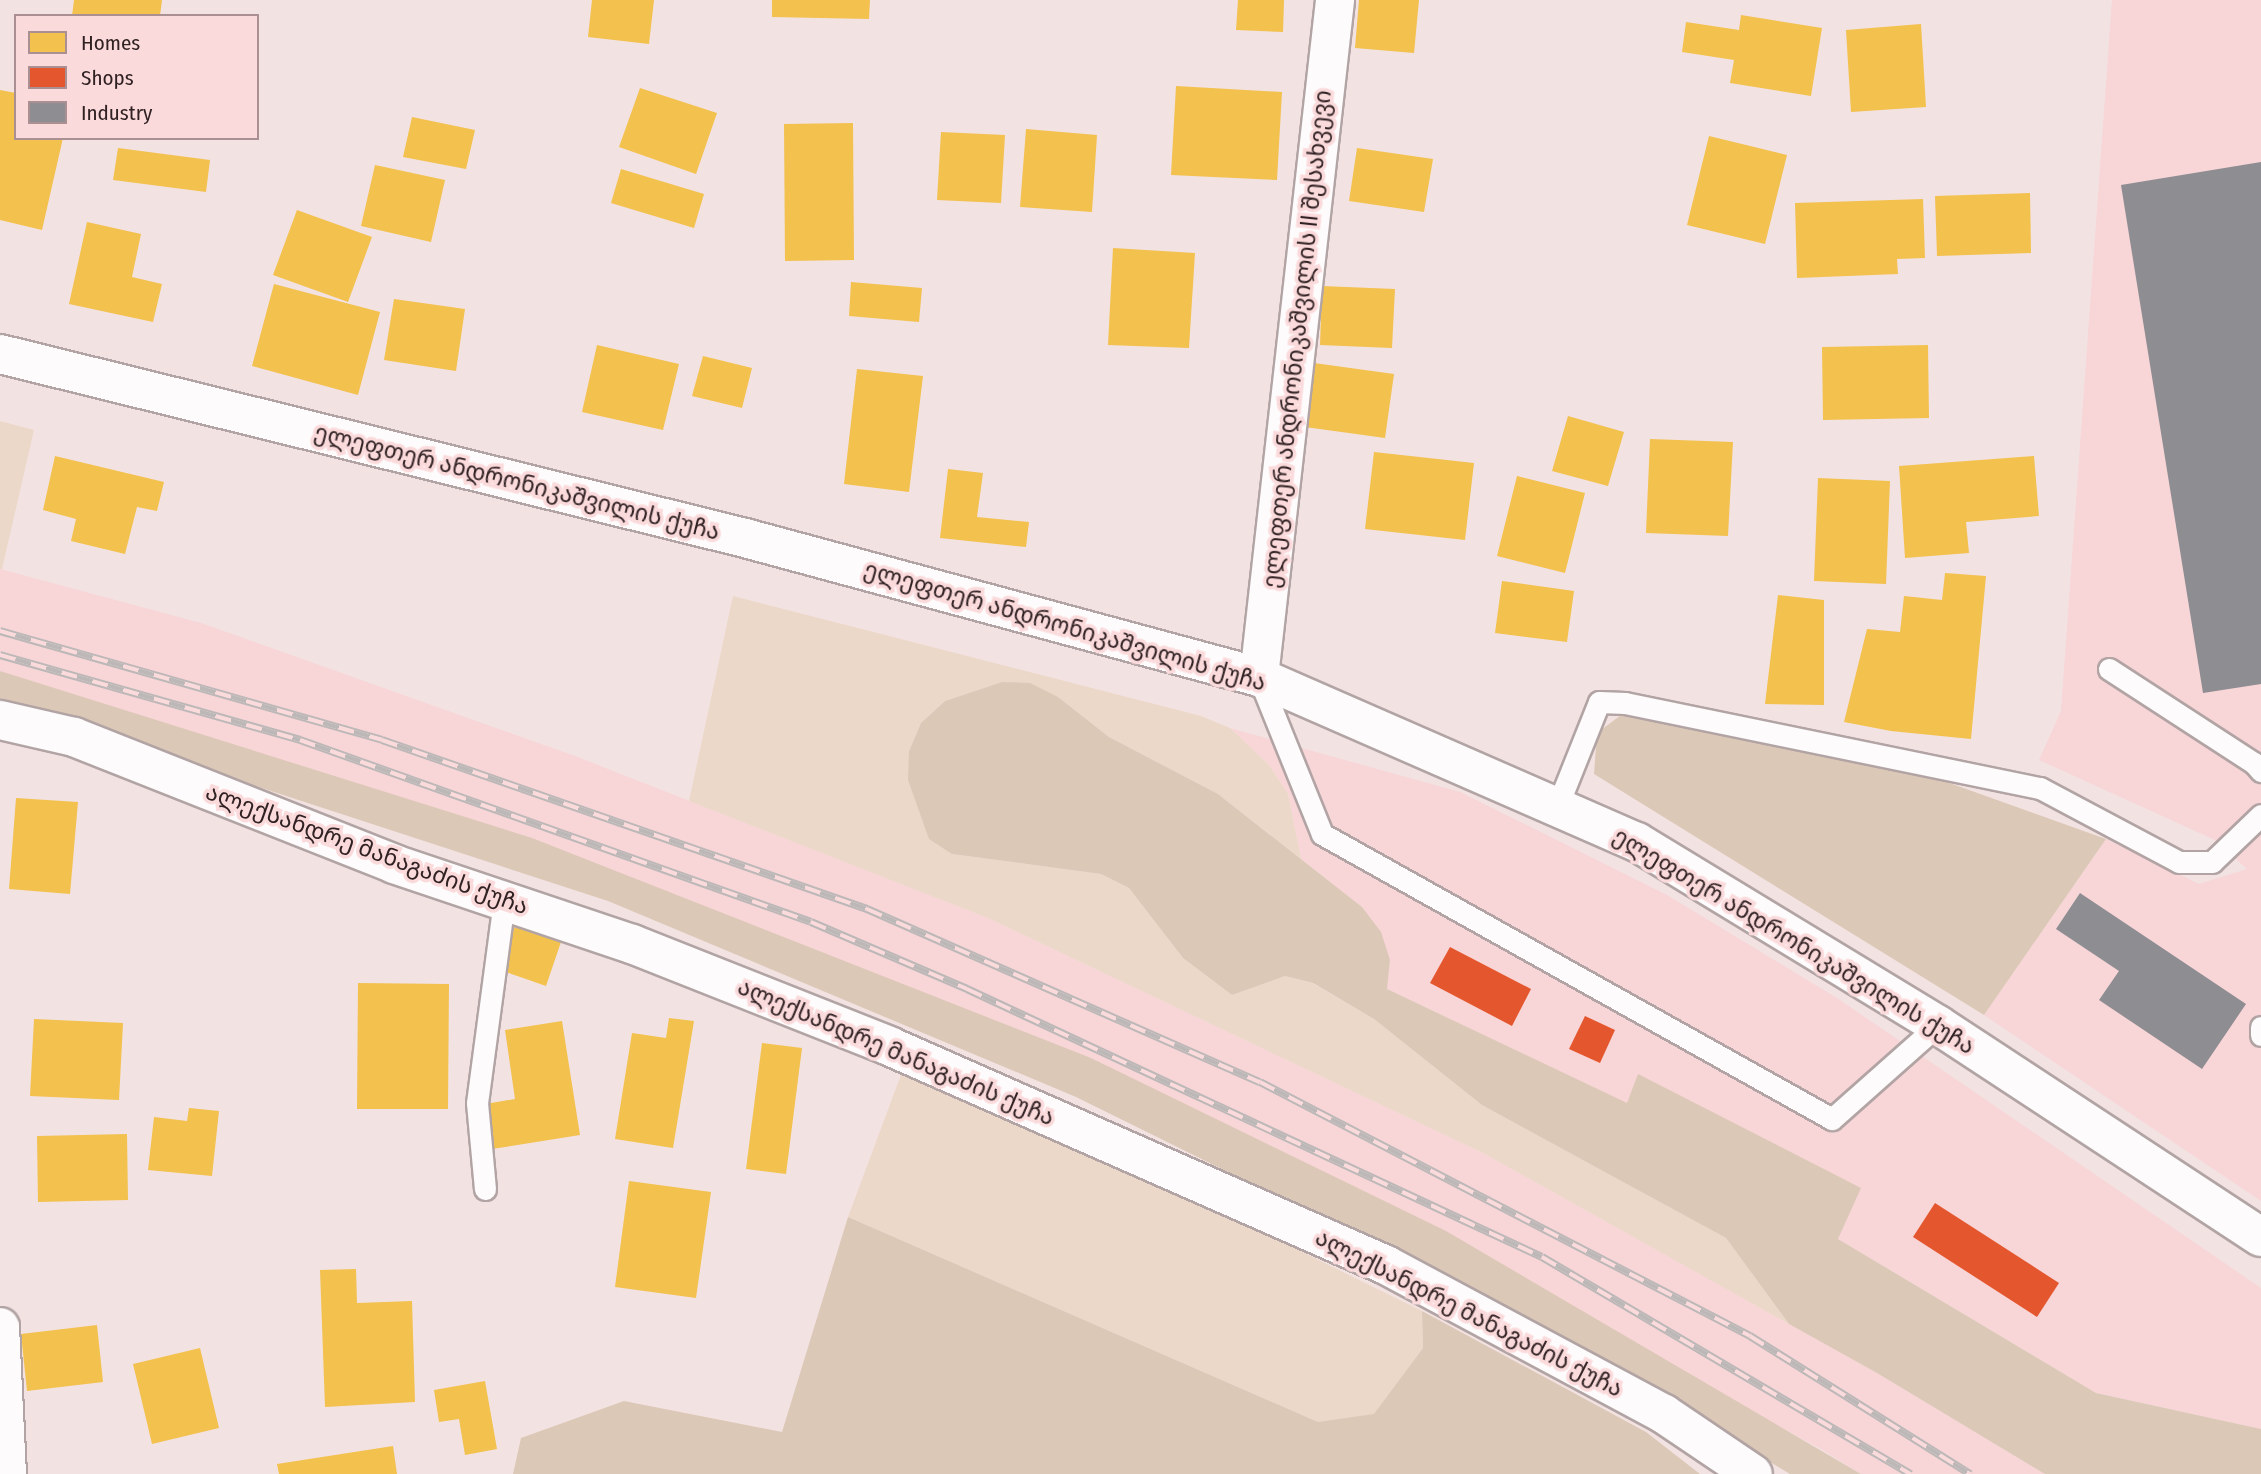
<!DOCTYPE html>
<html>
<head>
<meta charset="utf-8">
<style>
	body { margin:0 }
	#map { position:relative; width:2261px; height:1474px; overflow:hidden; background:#f3e2e2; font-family:"Fira Sans Condensed","Noto Sans Georgian",sans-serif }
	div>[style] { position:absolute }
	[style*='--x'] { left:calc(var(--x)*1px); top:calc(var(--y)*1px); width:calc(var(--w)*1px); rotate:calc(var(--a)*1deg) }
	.built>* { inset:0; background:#f8d5d7 }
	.green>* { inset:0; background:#ecd8c8 }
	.forest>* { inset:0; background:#dcc8b7 }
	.homes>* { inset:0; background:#f2c14e }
	.shops>* { inset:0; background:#e4572e }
	.industry>* { inset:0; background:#8d8d92 }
	.roads { filter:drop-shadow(2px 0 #b2a4a4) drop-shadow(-2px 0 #b2a4a4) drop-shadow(0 2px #b2a4a4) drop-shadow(0 -2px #b2a4a4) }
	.service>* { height:21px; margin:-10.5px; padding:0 10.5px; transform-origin:10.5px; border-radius:10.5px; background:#fdfbfb }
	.minor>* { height:38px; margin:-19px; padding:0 19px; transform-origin:19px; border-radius:19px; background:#fdfbfb }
	.secondary>* { height:38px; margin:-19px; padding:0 19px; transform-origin:19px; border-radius:19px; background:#fdfbfb }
	.rail>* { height:8px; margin-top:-4px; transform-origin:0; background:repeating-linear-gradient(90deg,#fbdadc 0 16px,#bdb8b8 0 32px); box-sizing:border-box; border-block:2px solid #bdb8b8 }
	span { translate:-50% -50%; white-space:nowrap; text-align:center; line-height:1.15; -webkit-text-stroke:7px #fbdadc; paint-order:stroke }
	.street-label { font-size:23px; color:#302122 }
	.legend { position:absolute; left:14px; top:14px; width:245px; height:126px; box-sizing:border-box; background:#fbdadc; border:2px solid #aa9092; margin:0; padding:9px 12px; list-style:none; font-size:21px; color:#302122 }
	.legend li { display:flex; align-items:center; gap:14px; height:35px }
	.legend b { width:35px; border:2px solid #aa9092 }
</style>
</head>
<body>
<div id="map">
	<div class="built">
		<div style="clip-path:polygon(2112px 0,2261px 0,2261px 1201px,1984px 1015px,2106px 839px,2199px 884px,2247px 869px,2215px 840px,2039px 760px,2061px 711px)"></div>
		<div style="clip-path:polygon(0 569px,201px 623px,575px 756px,988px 918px,1485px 1154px,1877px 1373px,2045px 1474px,1861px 1474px,1821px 1449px,1091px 1058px,0 671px)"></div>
		<div style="clip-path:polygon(1230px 728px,1460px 792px,1667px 895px,1837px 998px,2261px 1288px,2261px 1429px,2096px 1393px,1838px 1239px,1860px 1188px,1638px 1075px,1627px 1104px,1387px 989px,1390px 960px,1362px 907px,1301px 859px,1288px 794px,1269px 765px)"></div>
	</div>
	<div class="green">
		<div style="clip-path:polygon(0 421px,34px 430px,2px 569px,0 569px)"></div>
		<div style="clip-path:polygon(733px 596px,1201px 716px,1230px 728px,1269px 765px,1288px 794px,1301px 859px,1218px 794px,1109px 737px,1058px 697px,1002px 682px,945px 701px,921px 723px,909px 751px,952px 854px,1101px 874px,1129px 888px,1183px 958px,1232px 995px,1285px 976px,1312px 983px,1374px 1019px,1482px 1105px,1726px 1238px,1789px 1324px,1485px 1154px,988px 918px,689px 801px)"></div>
		<div style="clip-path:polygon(905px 1064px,1201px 1202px,1422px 1311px,1423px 1348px,1374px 1415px,1318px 1422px,848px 1217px)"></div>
	</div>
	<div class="forest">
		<div style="clip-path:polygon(0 671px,532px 838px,1091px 1058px,1446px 1231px,1861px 1474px,1790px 1474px,1609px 1364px,1516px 1314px,1076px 1097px,608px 901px,93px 733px,0 709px)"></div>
		<div style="clip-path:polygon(1002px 682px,1030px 683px,1058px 697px,1109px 737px,1218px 794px,1362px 907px,1381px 932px,1390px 960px,1387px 989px,1627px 1103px,1638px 1074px,1861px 1188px,1838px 1239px,2096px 1393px,2261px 1429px,2261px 1474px,2045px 1474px,1877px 1373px,1789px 1324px,1726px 1238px,1482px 1105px,1374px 1019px,1313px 983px,1285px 976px,1232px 995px,1183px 958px,1129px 888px,1101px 874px,952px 854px,929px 839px,908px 780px,909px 751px,921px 723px,945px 701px)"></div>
		<div style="clip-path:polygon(1621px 715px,1656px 716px,1930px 776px,2106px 839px,1984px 1015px,1594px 774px,1597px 733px)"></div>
		<div style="clip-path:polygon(848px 1217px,1318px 1422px,1374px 1414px,1423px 1348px,1422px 1311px,1646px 1432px,1700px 1474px,513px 1474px,521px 1438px,624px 1401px,782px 1432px)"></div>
	</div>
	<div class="homes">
		<div style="clip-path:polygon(74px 0,162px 0,160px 16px,72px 16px)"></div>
		<div style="clip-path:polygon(592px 0,654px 0,649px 44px,588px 37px)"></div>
		<div style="clip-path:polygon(772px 0,870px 0,869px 19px,772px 17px)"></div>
		<div style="clip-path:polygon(1238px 0,1284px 0,1283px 32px,1236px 30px)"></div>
		<div style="clip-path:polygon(1359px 0,1419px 0,1414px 53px,1355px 48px)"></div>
		<div style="clip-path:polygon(1741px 15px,1822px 28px,1811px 96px,1730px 83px,1734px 60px,1682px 52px,1686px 22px,1739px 30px)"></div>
		<div style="clip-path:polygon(1921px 24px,1926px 107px,1851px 112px,1846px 30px)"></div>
		<div style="clip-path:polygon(1176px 86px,1282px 92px,1277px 180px,1171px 175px)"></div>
		<div style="clip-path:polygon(640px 88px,717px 113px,696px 174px,619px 147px)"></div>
		<div style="clip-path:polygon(0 90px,16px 93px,16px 138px,63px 138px,42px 230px,0 220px)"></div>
		<div style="clip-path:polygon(412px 117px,475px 130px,466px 169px,403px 157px)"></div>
		<div style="clip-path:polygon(853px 123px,854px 260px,785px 261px,784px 124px)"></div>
		<div style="clip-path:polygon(1026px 129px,1097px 135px,1092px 212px,1020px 207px)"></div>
		<div style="clip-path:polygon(941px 132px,1005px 135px,1001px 203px,937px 200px)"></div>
		<div style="clip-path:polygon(1709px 136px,1787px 155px,1765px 244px,1687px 225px)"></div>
		<div style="clip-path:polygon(118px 148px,210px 160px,206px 192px,113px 180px)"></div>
		<div style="clip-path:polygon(1357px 148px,1433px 159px,1424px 212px,1349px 201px)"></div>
		<div style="clip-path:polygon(375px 165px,445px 180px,431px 242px,361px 226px)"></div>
		<div style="clip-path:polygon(621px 169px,704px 194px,694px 228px,611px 203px)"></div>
		<div style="clip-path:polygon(2030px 193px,2031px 253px,1937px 256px,1935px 196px)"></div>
		<div style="clip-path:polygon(1923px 199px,1925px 258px,1897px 259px,1898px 274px,1797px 278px,1795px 203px)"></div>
		<div style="clip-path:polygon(297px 210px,372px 237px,348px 302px,273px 275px)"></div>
		<div style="clip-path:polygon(87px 222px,141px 234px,132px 277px,162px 284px,153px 322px,69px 304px)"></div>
		<div style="clip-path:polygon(1113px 248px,1195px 253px,1189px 348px,1108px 345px)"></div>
		<div style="clip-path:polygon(851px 282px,922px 288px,919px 322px,849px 316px)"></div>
		<div style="clip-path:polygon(274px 284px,380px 312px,358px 395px,252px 366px)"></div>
		<div style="clip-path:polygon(1322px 286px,1395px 289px,1392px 348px,1320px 345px)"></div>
		<div style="clip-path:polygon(394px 299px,465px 309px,456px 371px,384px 360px)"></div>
		<div style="clip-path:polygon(597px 345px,679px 364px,663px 430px,582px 412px)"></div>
		<div style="clip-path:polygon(1928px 345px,1929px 418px,1823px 420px,1822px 347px)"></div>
		<div style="clip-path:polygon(703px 356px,752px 368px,742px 408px,692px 396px)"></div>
		<div style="clip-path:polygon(1314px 363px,1394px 374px,1385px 438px,1305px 427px)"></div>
		<div style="clip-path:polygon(857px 369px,923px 376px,909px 492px,844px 484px)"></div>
		<div style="clip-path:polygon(1568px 416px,1624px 432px,1608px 486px,1552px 471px)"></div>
		<div style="clip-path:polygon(1650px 439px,1733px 442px,1728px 536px,1646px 533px)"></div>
		<div style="clip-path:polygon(1374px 452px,1474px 463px,1465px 540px,1365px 529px)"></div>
		<div style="clip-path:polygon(55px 456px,164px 482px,157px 511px,137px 507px,125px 554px,71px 541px,76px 519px,43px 510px)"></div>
		<div style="clip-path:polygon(2034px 456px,2039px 516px,1966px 522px,1969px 553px,1905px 558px,1899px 466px)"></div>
		<div style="clip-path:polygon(948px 469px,983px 473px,977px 517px,1029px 522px,1026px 547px,940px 538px)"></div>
		<div style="clip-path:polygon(1517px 476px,1585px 493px,1565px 573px,1497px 556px)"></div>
		<div style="clip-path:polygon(1818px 478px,1890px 481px,1886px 584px,1814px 581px)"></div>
		<div style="clip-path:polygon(1945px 573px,1986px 576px,1971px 739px,1891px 731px,1844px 722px,1867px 629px,1900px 632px,1904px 596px,1942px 600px)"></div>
		<div style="clip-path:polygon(1502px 581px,1574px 591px,1567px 642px,1495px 633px)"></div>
		<div style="clip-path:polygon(1778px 595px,1824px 600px,1824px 705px,1765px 704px)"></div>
		<div style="clip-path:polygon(16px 798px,78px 802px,70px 894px,9px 889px)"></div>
		<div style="clip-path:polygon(516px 923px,562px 939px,546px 986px,500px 970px)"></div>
		<div style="clip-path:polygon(358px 983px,449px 984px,448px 1109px,357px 1109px)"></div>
		<div style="clip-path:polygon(669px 1018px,694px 1021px,673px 1148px,615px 1139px,632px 1033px,666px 1038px)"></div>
		<div style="clip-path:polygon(34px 1019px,123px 1023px,119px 1100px,30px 1096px)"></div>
		<div style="clip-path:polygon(562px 1021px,580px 1135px,492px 1149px,485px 1104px,515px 1099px,505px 1030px)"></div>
		<div style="clip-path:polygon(762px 1043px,802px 1048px,786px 1174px,746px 1169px)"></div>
		<div style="clip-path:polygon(189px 1108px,219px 1111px,212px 1176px,148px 1170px,154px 1117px,187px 1121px)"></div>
		<div style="clip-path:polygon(127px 1134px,128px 1200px,38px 1202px,37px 1136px)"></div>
		<div style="clip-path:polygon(629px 1181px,711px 1192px,696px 1298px,615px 1287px)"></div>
		<div style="clip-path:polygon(356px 1269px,357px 1303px,412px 1301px,415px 1402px,325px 1407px,320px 1270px)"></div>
		<div style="clip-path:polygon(97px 1325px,103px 1382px,27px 1391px,21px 1334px)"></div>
		<div style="clip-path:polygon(200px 1348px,219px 1428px,152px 1444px,133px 1364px)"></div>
		<div style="clip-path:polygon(485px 1381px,497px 1449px,465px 1455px,459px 1419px,439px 1422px,434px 1390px)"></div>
		<div style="clip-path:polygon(393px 1446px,397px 1474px,279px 1474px,277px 1464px)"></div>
	</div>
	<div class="shops">
		<div style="clip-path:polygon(1450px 947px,1531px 989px,1512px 1026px,1430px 983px)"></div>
		<div style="clip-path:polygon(1585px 1016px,1615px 1030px,1600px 1063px,1569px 1049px)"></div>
		<div style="clip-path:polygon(1935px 1203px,2059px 1283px,2037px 1317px,1913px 1237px)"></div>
	</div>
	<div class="industry">
		<div style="clip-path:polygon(2261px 162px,2261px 684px,2203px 693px,2121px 185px)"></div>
		<div style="clip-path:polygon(2080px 893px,2246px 1004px,2202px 1069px,2099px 1000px,2119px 971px,2056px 929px)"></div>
	</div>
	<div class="roads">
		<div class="service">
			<div style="--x:2109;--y:669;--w:173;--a:33"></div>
			<div style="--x:2254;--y:763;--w:11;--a:49"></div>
			<div style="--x:1259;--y:678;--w:168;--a:68"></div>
			<div style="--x:1322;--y:834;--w:584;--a:29.2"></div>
			<div style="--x:1832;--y:1119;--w:142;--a:-41.6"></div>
			<div style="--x:1557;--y:807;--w:113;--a:-68.2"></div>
			<div style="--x:1599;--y:702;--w:26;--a:2"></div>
			<div style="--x:1625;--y:703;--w:424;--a:11.6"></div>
			<div style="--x:2040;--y:788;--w:157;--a:28"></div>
			<div style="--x:2179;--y:862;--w:33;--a:0"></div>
			<div style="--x:2212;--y:862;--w:68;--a:-43.8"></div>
			<div style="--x:2261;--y:1027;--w:8;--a:90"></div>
			<div style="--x:485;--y:1189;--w:86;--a:-95.3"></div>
			<div style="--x:477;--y:1103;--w:204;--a:-82.4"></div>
		</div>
		<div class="minor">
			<div style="--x:1259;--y:677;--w:681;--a:-83.59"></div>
			<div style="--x:0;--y:720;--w:76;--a:12.9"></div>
			<div style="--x:74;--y:737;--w:344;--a:21.6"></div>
			<div style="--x:394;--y:864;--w:251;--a:18.6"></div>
			<div style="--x:632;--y:944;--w:277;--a:21.6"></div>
			<div style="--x:889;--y:1046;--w:543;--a:23.78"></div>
			<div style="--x:1386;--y:1265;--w:315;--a:28.2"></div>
			<div style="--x:1664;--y:1414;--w:107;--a:34"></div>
			<div style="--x:0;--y:1327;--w:147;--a:87.3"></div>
		</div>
		<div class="secondary">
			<div style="--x:0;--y:354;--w:767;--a:13.87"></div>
			<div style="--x:745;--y:538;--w:532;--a:15.13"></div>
			<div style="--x:1259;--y:677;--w:412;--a:23.6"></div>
			<div style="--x:1637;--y:842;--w:352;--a:31.3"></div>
			<div style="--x:1938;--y:1025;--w:386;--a:33.3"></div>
		</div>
	</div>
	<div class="rail">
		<div style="--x:0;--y:631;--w:397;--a:15.9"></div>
		<div style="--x:382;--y:740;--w:514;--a:19.21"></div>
		<div style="--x:867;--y:909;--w:429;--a:23.8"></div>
		<div style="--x:1260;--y:1082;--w:552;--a:27.4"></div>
		<div style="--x:1750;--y:1336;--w:260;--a:32.1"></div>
		<div style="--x:0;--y:655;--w:312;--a:15.8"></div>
		<div style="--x:300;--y:740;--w:542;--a:19.6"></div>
		<div style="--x:811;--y:922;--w:170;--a:23.2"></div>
		<div style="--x:967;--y:989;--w:634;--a:24.99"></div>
		<div style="--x:1542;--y:1257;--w:428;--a:30.5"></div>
	</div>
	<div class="street-label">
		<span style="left:1297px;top:339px;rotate:-84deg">ელეფთერ ანდრონიკაშვილის II შესახვევი</span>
		<span style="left:517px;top:482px;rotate:14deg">ელეფთერ ანდრონიკაშვილის ქუჩა</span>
		<span style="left:1065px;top:626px;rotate:16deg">ელეფთერ ანდრონიკაშვილის ქუჩა</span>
		<span style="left:367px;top:849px;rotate:20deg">ალექსანდრე მანაგაძის ქუჩა</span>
		<span style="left:1794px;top:941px;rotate:31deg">ელეფთერ ანდრონიკაშვილის ქუჩა</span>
		<span style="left:896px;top:1052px;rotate:23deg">ალექსანდრე მანაგაძის ქუჩა</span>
		<span style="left:1469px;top:1313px;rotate:27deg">ალექსანდრე მანაგაძის ქუჩა</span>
	</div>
	<ul class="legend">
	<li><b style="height:19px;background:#f2c14e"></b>Homes</li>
	<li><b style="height:19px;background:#e4572e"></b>Shops</li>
	<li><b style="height:19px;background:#8d8d92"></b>Industry</li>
	</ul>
</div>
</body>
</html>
